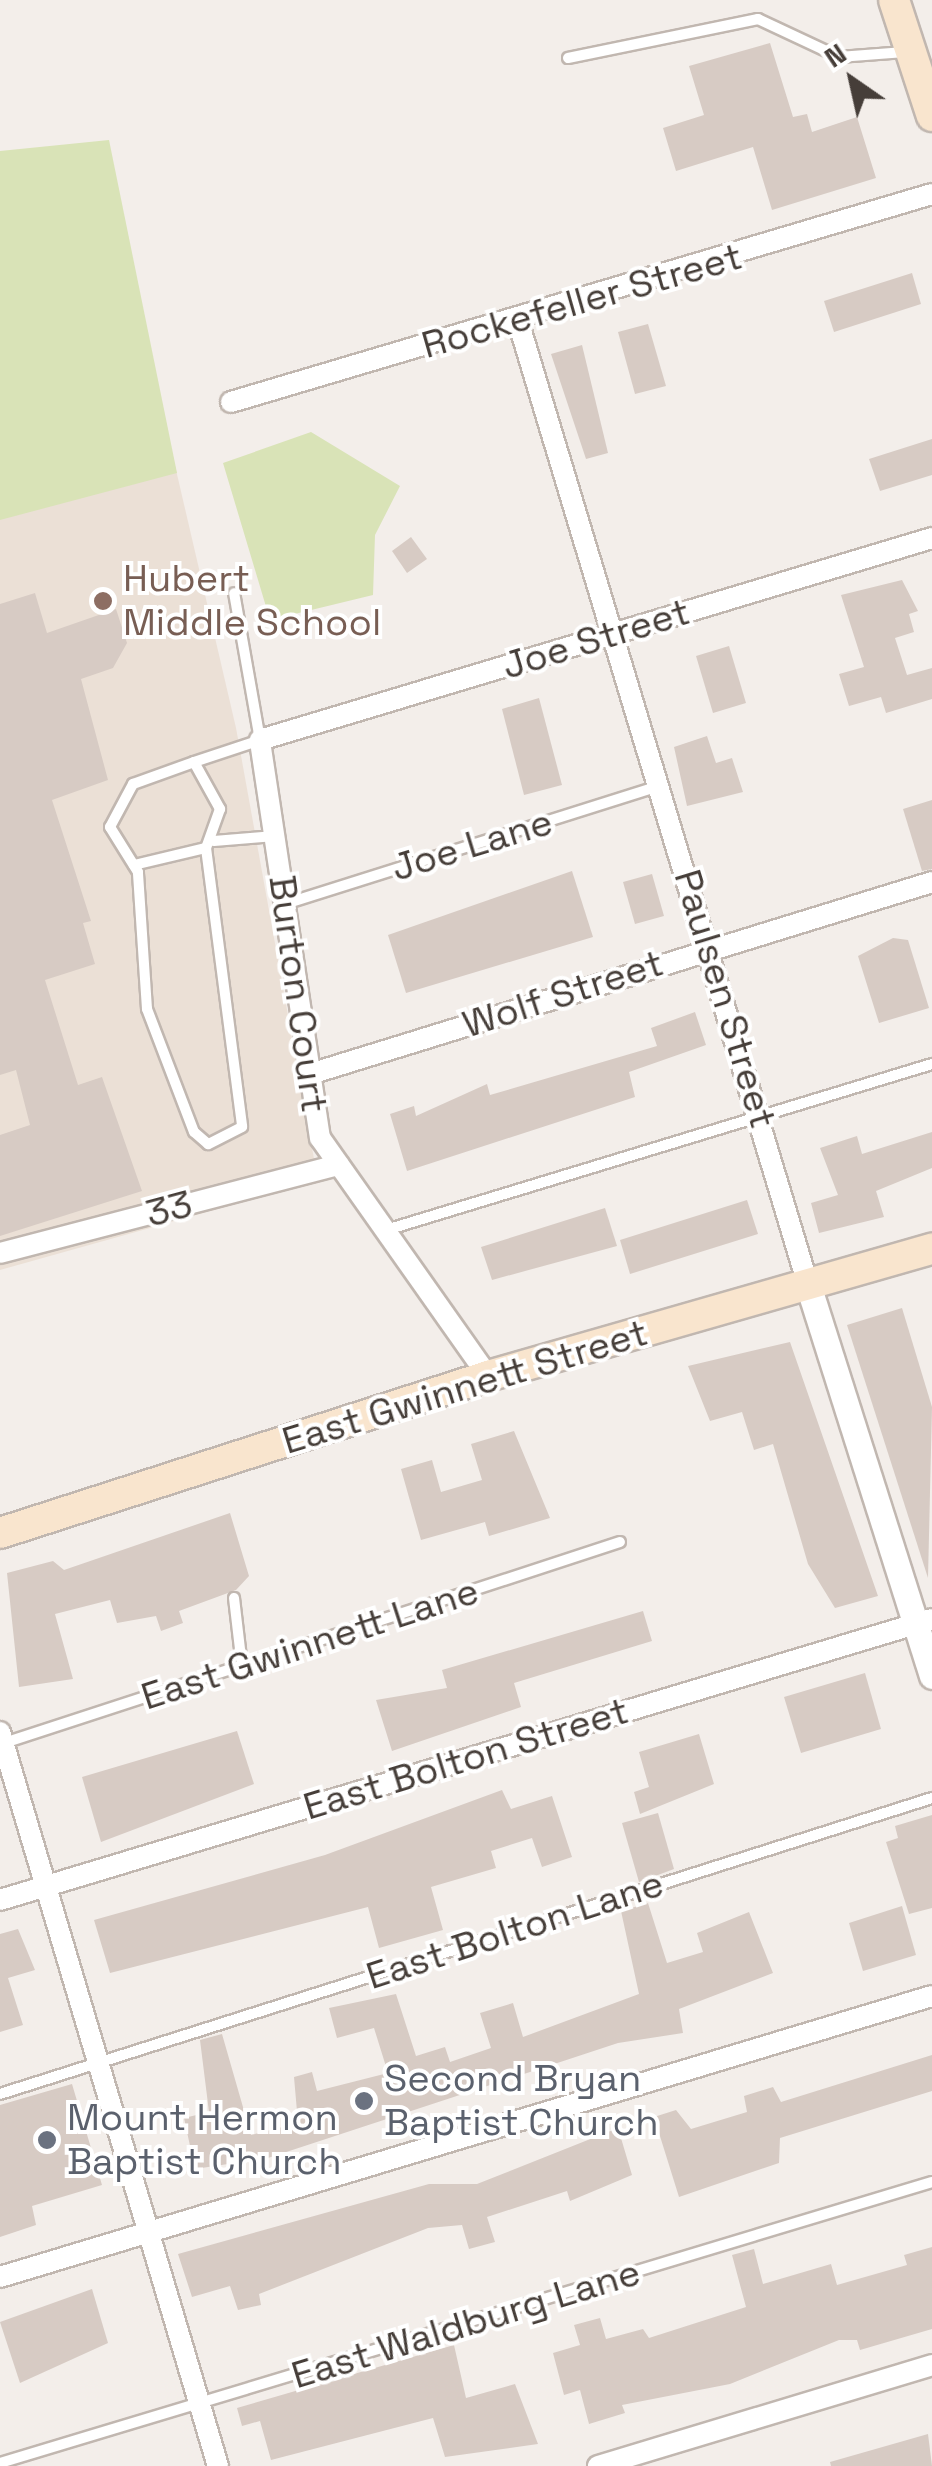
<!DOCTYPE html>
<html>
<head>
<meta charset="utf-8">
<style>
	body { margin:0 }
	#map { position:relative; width:932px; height:2466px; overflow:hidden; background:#f3eeea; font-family:"Space Grotesk",sans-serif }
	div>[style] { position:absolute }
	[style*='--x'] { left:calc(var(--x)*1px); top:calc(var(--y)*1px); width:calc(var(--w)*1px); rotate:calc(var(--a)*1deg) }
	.education>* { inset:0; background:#ebe0d6 }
	.green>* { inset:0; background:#d9e3b7 }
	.building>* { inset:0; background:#d7cbc4 }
	.roads { filter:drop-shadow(2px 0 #c1b7b0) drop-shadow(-2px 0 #c1b7b0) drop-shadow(0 2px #c1b7b0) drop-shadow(0 -2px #c1b7b0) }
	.service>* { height:10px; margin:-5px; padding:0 5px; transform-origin:5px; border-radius:5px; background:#fff }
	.minor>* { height:20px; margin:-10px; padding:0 10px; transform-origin:10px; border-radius:10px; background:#fff }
	.tertiary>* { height:25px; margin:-12.5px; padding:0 12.5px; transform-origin:12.5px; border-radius:12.5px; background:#fff }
	.secondary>* { height:30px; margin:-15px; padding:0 15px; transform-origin:15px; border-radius:15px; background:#f9e5ce }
	.dots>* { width:28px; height:28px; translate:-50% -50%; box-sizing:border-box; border:5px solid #fff; border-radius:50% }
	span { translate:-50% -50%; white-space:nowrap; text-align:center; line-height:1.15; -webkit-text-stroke:8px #fff; paint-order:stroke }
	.street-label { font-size:38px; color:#463e39 }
	.education-label { font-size:38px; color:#785e54 }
	.left { translate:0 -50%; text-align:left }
	.worship-label { font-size:38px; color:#5b616d }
	.north { position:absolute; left:802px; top:30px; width:100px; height:100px; -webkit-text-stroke:8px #fff; paint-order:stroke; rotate:326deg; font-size:28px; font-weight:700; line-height:40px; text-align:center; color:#463e39 }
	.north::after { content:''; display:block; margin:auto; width:35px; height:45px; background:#463e39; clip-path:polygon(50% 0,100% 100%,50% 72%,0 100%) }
</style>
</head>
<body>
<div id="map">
	<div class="education">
		<div style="clip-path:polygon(103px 156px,236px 728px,318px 1181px,0 1270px,0 165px)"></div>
	</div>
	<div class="green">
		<div style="clip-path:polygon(109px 140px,177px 473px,0 520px,0 151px)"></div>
		<div style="clip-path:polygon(311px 432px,400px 486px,375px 535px,373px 595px,270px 620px,223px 463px)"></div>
	</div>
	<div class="building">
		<div style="clip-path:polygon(770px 43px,793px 117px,807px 114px,812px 132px,857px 117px,876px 178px,772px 210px,753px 147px,676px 171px,663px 128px,704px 115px,689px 66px)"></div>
		<div style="clip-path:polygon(912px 273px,921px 304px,834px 332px,824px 301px)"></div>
		<div style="clip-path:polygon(648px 324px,666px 386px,635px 394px,618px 332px)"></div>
		<div style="clip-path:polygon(582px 345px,608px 453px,586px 459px,551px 354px)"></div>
		<div style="clip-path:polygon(932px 439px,932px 475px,880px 491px,869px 459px)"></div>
		<div style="clip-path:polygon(411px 537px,427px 559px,407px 573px,392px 551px)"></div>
		<div style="clip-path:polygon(902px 580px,918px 611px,909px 614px,914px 632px,895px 638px,907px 675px,932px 668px,932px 699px,886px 713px,881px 697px,849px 706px,839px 674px,864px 667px,841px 595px)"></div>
		<div style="clip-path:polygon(35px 593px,47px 633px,116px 609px,127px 643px,113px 668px,81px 679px,108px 780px,52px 800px,91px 921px,83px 923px,95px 964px,45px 980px,78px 1085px,102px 1077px,142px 1191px,0 1236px,0 1135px,30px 1125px,16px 1070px,0 1075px,0 604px)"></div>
		<div style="clip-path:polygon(729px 646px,746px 703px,713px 713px,696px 656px)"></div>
		<div style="clip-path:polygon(539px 698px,562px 785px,524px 795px,502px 709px)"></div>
		<div style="clip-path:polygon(707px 736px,716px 763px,732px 758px,743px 792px,687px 806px,674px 747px)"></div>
		<div style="clip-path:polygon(932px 800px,932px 869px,922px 871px,903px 809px)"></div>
		<div style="clip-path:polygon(572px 871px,593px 937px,406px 993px,388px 935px)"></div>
		<div style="clip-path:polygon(652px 874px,664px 916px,635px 924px,623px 882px)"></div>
		<div style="clip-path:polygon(893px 938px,908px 940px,929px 1008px,879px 1023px,858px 956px)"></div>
		<div style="clip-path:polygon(695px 1012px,706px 1045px,629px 1072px,635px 1097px,407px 1171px,390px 1114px,414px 1106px,416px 1116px,487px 1084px,490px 1095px,657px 1046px,651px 1028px)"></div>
		<div style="clip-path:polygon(932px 1132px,932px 1168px,876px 1191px,884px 1217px,819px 1233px,811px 1203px,838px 1195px,820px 1148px,857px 1136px,862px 1154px)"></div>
		<div style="clip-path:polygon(747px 1200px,758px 1234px,630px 1274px,620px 1240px)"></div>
		<div style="clip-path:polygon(605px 1208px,617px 1246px,492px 1280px,481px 1247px)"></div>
		<div style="clip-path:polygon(902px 1308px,932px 1407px,928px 1578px,847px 1325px)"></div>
		<div style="clip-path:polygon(790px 1342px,878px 1596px,835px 1608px,808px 1564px,773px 1444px,754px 1450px,742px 1412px,710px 1421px,688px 1366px)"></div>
		<div style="clip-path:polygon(514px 1431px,550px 1518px,489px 1536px,485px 1522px,421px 1540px,401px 1469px,432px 1460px,441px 1492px,482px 1480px,471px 1444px)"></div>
		<div style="clip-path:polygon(230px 1513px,249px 1576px,236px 1590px,179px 1611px,183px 1623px,161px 1631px,156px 1616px,117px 1623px,110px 1600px,55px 1614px,73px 1679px,19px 1687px,7px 1573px,53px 1561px,64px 1570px)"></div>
		<div style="clip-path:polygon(643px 1611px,652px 1641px,514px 1683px,521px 1707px,392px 1751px,376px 1700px,447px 1688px,442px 1670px)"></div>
		<div style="clip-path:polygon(865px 1673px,881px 1729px,801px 1753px,784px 1697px)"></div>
		<div style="clip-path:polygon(237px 1731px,254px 1784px,101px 1842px,82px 1777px)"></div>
		<div style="clip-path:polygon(699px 1734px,714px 1784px,640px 1814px,634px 1792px,649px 1787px,639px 1752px)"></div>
		<div style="clip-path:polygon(502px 1790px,511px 1809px,552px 1796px,572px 1857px,542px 1867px,532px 1838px,491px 1851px,496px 1868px,431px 1887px,443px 1930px,379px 1948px,368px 1907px,110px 1973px,94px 1920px,325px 1855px)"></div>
		<div style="clip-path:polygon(658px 1813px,674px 1869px,639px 1882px,622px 1823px)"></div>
		<div style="clip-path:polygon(932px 1815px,932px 1908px,909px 1914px,886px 1842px,898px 1838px,895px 1826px)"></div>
		<div style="clip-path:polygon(648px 1903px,667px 1963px,703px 1952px,697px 1933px,749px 1912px,773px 1973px,679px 2009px,683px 2033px,618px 2043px,268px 2158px,195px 2169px,184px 2118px,209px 2112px,200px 2040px,222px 2034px,251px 2135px,298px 2123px,294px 2077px,312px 2072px,317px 2091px,388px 2073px,374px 2028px,337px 2038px,329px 2008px,396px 1994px,416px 2056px,445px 2047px,450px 2062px,491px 2048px,480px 2013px,513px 2003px,523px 2037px,639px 1994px,621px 1911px)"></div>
		<div style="clip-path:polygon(902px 1906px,916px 1955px,863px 1971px,849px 1923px)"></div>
		<div style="clip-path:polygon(18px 1929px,35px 1970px,8px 1978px,23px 2025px,0 2032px,0 1934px)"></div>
		<div style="clip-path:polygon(932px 2055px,932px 2091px,780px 2138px,779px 2163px,679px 2197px,654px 2117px,676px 2110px,691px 2129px,747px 2112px,744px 2096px,773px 2087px,781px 2102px)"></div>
		<div style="clip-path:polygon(72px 2084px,102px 2185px,32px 2206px,36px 2225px,0 2237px,0 2105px)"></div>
		<div style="clip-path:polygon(618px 2128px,632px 2175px,570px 2201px,567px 2191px,487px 2217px,495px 2242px,469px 2249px,462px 2225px,428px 2228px,259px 2294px,261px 2305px,238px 2310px,230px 2286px,192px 2297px,178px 2254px,429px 2184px,477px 2184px)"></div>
		<div style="clip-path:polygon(932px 2247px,932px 2329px,860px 2350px,857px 2340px,839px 2340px,730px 2384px,622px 2405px,625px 2413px,589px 2424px,580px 2390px,564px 2395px,553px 2353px,580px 2345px,574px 2325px,600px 2318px,606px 2339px,643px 2329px,649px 2338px,746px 2307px,732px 2255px,754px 2249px,763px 2284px,831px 2264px,837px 2285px,907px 2265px,904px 2255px)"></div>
		<div style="clip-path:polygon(92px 2289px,108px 2343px,20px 2383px,0 2322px)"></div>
		<div style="clip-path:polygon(454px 2345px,466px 2398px,515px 2384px,538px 2444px,445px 2457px,433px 2418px,271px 2460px,260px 2421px,242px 2426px,237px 2408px)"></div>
		<div style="clip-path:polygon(928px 2434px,932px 2466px,831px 2466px,830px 2462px)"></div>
	</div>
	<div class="roads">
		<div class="service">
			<div style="--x:568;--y:58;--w:194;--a:-11.6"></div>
			<div style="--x:758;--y:19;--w:89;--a:25.1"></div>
			<div style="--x:839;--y:57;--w:66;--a:-4.3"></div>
			<div style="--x:194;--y:762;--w:54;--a:61"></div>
			<div style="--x:220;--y:809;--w:41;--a:109.7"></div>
			<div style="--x:206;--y:848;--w:281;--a:82.6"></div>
			<div style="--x:242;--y:1127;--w:38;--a:153"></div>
			<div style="--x:208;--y:1144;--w:18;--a:-139"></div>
			<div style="--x:194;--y:1132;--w:132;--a:-110.9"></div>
			<div style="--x:147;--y:1009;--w:137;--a:-93.8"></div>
			<div style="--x:138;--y:872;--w:53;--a:-121.9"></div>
			<div style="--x:110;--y:827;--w:49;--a:-61.9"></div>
			<div style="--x:133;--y:784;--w:65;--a:-19.8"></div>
			<div style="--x:194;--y:762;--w:70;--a:-18.4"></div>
			<div style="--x:260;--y:740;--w:149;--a:-100"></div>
			<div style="--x:214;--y:841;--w:61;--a:-4.7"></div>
			<div style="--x:134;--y:865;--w:74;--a:-13.3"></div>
			<div style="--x:285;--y:904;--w:393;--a:-17.5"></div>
			<div style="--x:386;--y:1230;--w:571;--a:-16.91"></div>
			<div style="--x:234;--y:1598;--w:68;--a:83.3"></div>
			<div style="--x:1;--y:1744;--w:651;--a:-18.07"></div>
			<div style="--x:0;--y:2094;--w:978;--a:-17.62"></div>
			<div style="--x:0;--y:2463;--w:973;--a:-16.78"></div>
		</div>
		<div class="minor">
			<div style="--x:518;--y:321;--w:1010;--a:73.25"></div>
			<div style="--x:231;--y:402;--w:731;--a:-16.53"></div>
			<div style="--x:310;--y:1074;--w:651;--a:-17.15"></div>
			<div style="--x:0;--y:1253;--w:350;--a:-14.6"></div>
			<div style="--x:488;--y:1376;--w:291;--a:-125.2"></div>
			<div style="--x:320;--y:1138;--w:402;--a:-98.6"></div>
			<div style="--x:260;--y:740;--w:702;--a:-16.73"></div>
			<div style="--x:0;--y:1732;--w:766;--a:73.46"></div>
			<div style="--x:0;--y:1900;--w:973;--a:-16.78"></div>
			<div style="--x:0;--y:2277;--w:973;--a:-16.78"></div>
			<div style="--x:598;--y:2466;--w:349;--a:-16.8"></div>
		</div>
		<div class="tertiary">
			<div style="--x:809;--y:1288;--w:407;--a:72.4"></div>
		</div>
		<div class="secondary">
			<div style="--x:894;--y:0;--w:122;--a:71.9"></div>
			<div style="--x:0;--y:1533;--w:513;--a:-17.83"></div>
			<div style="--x:488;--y:1376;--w:462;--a:-16"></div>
		</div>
	</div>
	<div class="dots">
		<div style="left:103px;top:601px;background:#8d6e63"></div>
		<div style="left:364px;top:2101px;background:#6b7280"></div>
		<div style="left:47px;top:2140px;background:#6b7280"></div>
	</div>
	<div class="street-label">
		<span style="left:582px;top:301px;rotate:-16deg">Rockefeller Street</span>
		<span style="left:596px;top:639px;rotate:-17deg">Joe Street</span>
		<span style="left:472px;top:845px;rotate:-17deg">Joe Lane</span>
		<span style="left:298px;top:994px;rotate:82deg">Burton Court</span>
		<span style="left:563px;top:994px;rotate:-18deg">Wolf Street</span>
		<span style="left:725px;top:999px;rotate:73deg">Paulsen Street</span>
		<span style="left:169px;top:1209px;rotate:-15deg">33</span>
		<span style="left:465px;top:1387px;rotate:-17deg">East Gwinnett Street</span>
		<span style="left:310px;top:1644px;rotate:-18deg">East Gwinnett Lane</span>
		<span style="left:466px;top:1759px;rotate:-17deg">East Bolton Street</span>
		<span style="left:515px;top:1930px;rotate:-18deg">East Bolton Lane</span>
		<span style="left:466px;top:2324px;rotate:-17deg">East Waldburg Lane</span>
	</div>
	<div class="education-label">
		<span class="left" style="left:123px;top:601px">Hubert<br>Middle School</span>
	</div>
	<div class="worship-label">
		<span class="left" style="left:384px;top:2101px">Second Bryan<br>Baptist Church</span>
		<span class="left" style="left:67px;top:2140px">Mount Hermon<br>Baptist Church</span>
	</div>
	<div class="north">N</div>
</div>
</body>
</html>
